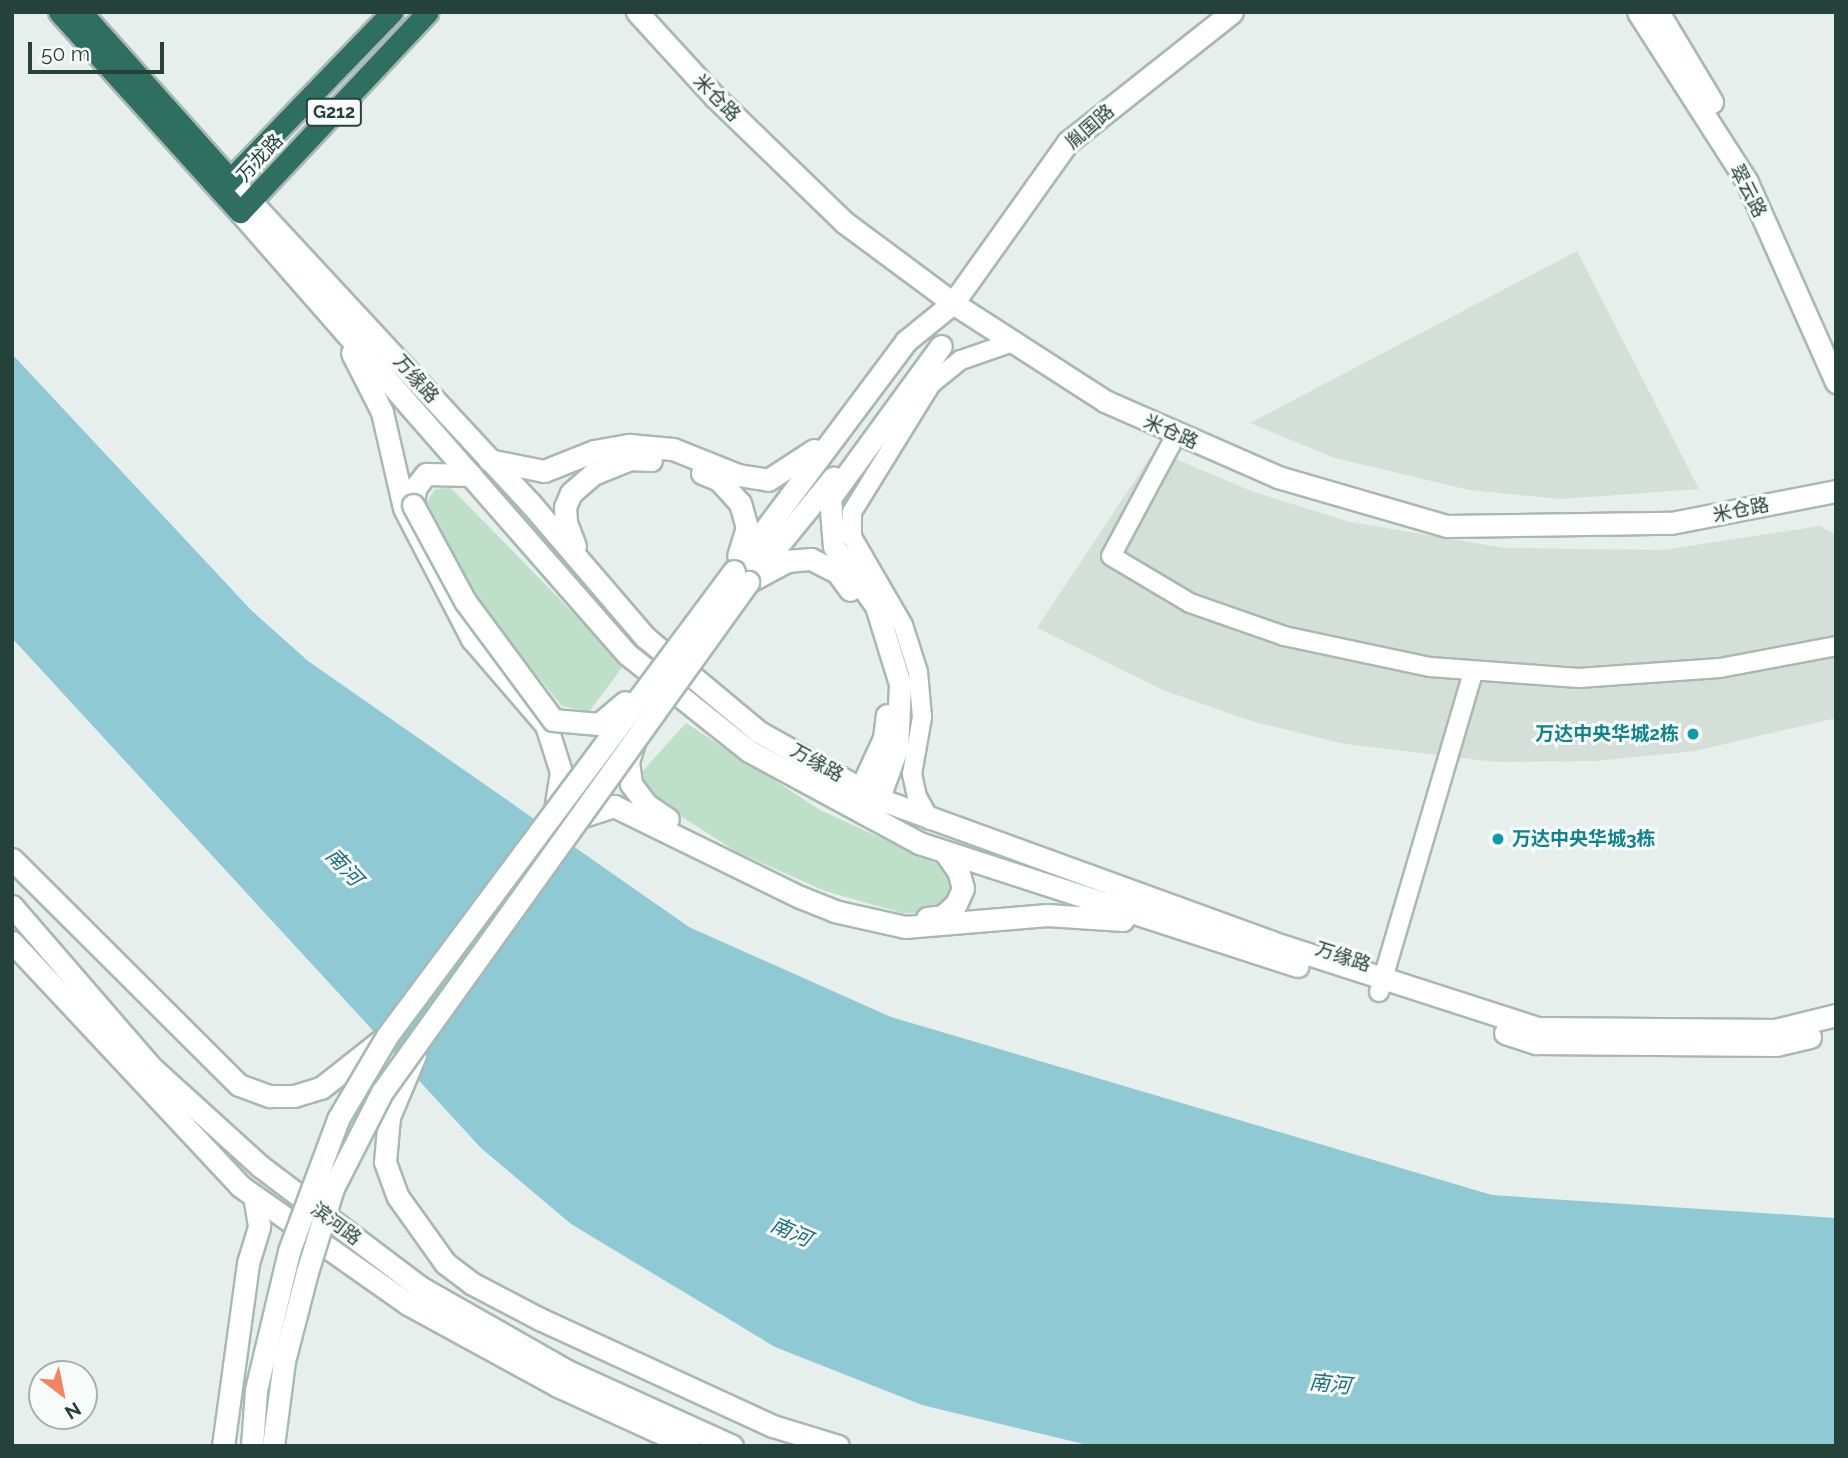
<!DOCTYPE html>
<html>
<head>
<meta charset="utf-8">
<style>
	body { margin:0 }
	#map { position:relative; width:1848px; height:1458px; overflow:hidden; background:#e6efeb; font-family:Raleway,"Noto Sans SC",sans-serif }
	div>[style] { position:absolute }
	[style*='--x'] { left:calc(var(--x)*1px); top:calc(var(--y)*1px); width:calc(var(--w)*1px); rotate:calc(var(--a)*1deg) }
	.built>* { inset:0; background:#d4dfda }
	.green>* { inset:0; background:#bfe0c8 }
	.water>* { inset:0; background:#8ec9d4 }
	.roads { filter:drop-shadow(2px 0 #a8b8b2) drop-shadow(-2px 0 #a8b8b2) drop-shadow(0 2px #a8b8b2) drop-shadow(0 -2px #a8b8b2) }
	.street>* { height:18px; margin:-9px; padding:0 9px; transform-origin:9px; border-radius:9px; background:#fff }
	.secondary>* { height:21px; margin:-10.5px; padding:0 10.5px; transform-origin:10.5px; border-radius:10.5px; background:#fff }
	.highway>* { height:21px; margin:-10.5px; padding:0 10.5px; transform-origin:10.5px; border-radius:10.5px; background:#2f6f62 }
	.bridges { filter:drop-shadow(2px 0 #a4bbb3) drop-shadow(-2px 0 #a4bbb3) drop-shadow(0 2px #a4bbb3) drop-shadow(0 -2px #a4bbb3) }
	.secondary-bridge>* { height:21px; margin:-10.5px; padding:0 10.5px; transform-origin:10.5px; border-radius:10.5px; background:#fff }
	.dots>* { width:19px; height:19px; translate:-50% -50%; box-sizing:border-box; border:4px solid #f7fbf9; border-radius:50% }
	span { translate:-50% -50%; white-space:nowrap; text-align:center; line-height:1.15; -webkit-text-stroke:6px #f7fbf9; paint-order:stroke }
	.shield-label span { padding:2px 5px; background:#f7fbf9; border:2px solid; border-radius:5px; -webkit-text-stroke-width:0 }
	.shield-label { font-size:18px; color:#24423a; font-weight:700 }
	.street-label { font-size:19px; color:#24423a }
	.culture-label { font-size:19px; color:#0d838f; font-weight:700 }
	.right { translate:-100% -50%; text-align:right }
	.left { translate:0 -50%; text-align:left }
	.water-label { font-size:21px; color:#1c6f80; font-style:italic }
	.frame { position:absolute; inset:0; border:14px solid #24423a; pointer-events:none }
	.north { position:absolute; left:28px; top:1360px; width:70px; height:70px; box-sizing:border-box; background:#f7fbf9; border:2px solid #a3b1ad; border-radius:50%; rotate:148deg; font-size:19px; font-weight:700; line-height:28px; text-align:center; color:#24423a }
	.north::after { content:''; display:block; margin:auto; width:24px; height:32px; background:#f4845f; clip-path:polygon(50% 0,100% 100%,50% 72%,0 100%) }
	.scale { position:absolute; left:28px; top:42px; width:136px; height:32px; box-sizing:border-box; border:4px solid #24423a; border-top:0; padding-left:9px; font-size:21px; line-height:24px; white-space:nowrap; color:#24423a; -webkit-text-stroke:5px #f7fbf9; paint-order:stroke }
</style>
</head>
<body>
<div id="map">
	<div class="built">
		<div style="clip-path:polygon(1577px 251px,1699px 489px,1561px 499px,1469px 490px,1335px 458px,1250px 423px)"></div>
		<div style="clip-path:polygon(1155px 450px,1251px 491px,1350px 522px,1505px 548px,1663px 550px,1820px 526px,1836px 535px,1836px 718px,1695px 751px,1595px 761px,1495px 762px,1345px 744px,1251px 721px,1163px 690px,1037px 628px)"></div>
	</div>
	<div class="green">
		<div style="clip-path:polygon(451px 488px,624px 665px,589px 712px,562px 706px,492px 621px,432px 519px,427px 502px,435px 489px)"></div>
		<div style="clip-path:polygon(686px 723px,820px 810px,940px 865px,953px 880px,951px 898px,936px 913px,902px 913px,825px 891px,737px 852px,663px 805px,646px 790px,639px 775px)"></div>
	</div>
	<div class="water">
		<div style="clip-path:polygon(12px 354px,251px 610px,308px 661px,689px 927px,891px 1017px,1492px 1195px,1836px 1218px,1836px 1446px,1092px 1446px,922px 1405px,775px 1347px,571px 1224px,481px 1148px,12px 638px)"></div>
	</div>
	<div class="roads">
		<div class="street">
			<div style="--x:1176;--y:435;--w:137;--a:118.2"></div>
			<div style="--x:1111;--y:556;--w:92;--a:30.7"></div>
			<div style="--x:1190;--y:603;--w:100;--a:19.3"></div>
			<div style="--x:1284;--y:636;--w:149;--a:12"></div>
			<div style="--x:1430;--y:667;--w:149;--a:4.2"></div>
			<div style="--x:1579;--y:678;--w:141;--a:-4.1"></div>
			<div style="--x:1720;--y:668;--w:118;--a:-10.7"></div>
			<div style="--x:930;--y:820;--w:26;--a:-119"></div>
			<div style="--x:917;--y:797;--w:24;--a:-102"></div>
			<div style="--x:912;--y:774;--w:58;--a:-80"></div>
			<div style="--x:922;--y:717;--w:45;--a:-95.1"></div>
			<div style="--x:918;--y:672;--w:49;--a:-107.7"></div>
			<div style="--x:903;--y:625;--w:102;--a:-120.1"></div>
			<div style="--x:852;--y:537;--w:25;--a:-90"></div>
			<div style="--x:852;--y:512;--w:150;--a:-58.3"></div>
			<div style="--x:931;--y:384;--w:38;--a:-39"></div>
			<div style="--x:961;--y:360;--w:52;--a:-19.1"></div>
			<div style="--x:1379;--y:992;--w:333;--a:-73.6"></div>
		</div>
		<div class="secondary">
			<div style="--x:637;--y:12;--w:115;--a:47.5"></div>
			<div style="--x:715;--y:97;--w:180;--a:44.1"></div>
			<div style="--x:844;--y:222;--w:136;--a:36.6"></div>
			<div style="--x:953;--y:303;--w:181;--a:32.8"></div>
			<div style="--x:1105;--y:401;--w:189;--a:23.7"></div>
			<div style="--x:1278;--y:477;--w:176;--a:16.2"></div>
			<div style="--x:1447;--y:526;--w:224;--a:-0.8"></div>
			<div style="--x:1671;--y:523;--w:168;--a:-11"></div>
			<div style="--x:1638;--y:12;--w:202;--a:57.3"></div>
			<div style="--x:1747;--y:182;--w:219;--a:66"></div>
			<div style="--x:1658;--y:12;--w:105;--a:59"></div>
			<div style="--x:229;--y:178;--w:444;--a:47.2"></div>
			<div style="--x:531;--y:504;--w:175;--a:49.4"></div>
			<div style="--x:645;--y:637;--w:148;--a:39.8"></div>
			<div style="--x:759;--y:732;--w:137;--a:29.2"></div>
			<div style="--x:879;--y:799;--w:417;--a:20"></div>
			<div style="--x:1271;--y:942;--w:281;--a:17.9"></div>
			<div style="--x:1538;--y:1028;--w:237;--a:0.5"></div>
			<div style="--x:1775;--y:1030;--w:63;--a:-13.8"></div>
			<div style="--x:240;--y:212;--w:587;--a:48.8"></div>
			<div style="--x:627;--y:654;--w:156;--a:38.5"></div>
			<div style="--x:749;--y:751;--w:193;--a:28.4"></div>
			<div style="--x:919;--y:843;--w:398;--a:18"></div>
			<div style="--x:352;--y:353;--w:66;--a:63"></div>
			<div style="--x:382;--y:412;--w:98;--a:77.1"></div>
			<div style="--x:404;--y:508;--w:148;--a:62.6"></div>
			<div style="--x:472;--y:639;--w:113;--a:49.3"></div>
			<div style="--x:546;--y:725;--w:49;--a:72.3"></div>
			<div style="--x:561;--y:772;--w:37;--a:99"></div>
			<div style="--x:489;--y:460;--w:56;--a:11.3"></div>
			<div style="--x:544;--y:471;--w:54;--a:-21.8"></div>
			<div style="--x:594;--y:451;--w:36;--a:-10"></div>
			<div style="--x:629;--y:445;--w:44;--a:5.2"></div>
			<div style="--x:673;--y:449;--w:70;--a:21.8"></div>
			<div style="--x:738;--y:475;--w:30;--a:9"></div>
			<div style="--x:768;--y:480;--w:55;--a:-33.1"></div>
			<div style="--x:702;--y:473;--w:18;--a:22"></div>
			<div style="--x:719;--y:480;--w:31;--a:48"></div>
			<div style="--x:740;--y:503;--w:25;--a:74"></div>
			<div style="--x:747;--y:527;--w:30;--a:107"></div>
			<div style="--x:413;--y:505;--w:17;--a:-83"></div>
			<div style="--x:415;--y:488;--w:18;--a:-52"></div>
			<div style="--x:426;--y:474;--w:45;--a:1.3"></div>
			<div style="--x:575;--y:546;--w:26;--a:-111"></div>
			<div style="--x:566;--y:522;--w:15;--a:-94"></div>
			<div style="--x:565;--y:507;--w:15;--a:-67"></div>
			<div style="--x:571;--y:493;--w:29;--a:-41"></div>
			<div style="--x:593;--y:474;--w:40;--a:-22"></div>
			<div style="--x:630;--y:459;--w:21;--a:3"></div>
			<div style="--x:734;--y:571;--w:287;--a:-53.2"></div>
			<div style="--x:906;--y:341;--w:60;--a:-39"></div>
			<div style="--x:953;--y:303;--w:198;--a:-54.5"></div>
			<div style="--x:1068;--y:142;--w:209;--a:-38.4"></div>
			<div style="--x:756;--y:572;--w:122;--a:-50.7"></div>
			<div style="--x:748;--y:582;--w:44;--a:-28.3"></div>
			<div style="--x:787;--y:561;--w:24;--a:-5"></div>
			<div style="--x:811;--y:559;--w:29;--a:27"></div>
			<div style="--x:837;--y:572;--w:22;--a:54"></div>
			<div style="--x:635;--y:739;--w:24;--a:107"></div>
			<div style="--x:628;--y:762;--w:22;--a:82"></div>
			<div style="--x:631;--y:784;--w:26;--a:53"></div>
			<div style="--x:647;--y:805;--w:25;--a:34"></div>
			<div style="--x:856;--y:799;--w:67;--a:-65.3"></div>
			<div style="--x:884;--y:738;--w:23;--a:-83"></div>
			<div style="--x:874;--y:811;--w:67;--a:-69.9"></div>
			<div style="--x:897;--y:748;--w:64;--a:-87.3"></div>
			<div style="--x:900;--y:684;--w:82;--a:-107.1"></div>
			<div style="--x:876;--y:606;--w:72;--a:-125.4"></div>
			<div style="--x:834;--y:547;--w:49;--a:-94.7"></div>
			<div style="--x:830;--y:498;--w:188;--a:-53.9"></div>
			<div style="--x:577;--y:818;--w:39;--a:-18"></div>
			<div style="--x:614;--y:806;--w:207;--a:26.1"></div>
			<div style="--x:800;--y:897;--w:37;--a:22"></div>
			<div style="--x:834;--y:911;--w:73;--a:12.7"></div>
			<div style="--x:905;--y:927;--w:143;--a:-4.8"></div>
			<div style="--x:1047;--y:915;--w:76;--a:3.8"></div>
			<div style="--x:12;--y:859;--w:320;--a:44.9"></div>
			<div style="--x:239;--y:1085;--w:33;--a:20"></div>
			<div style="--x:270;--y:1096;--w:24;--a:0"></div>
			<div style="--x:294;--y:1096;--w:28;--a:-17"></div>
			<div style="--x:321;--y:1088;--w:79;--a:-38.3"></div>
			<div style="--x:12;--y:906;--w:211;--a:49.2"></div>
			<div style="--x:150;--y:1066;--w:149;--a:42.3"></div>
			<div style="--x:260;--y:1166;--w:201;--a:37.1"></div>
			<div style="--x:420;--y:1287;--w:169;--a:29.7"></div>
			<div style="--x:567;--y:1371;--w:181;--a:24.4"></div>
			<div style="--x:927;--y:918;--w:16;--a:-7"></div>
			<div style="--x:943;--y:916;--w:18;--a:-43"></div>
			<div style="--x:956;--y:904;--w:17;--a:-66"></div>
			<div style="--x:963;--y:888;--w:18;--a:-106"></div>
			<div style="--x:958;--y:871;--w:24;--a:-125"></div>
			<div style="--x:12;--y:942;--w:334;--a:46.9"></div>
			<div style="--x:240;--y:1186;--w:205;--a:35.1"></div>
			<div style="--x:408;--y:1304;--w:171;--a:28.7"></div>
			<div style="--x:558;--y:1386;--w:144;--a:24.6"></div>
			<div style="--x:1505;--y:1033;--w:33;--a:18"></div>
			<div style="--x:1536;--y:1043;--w:240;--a:0.5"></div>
			<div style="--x:1776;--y:1045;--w:35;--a:-13"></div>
			<div style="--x:415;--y:1055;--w:67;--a:112.8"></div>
			<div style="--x:389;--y:1117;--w:45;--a:95.1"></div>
			<div style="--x:385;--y:1162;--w:37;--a:70"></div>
			<div style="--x:398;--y:1197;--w:81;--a:54.5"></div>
			<div style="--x:445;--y:1263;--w:35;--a:37"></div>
			<div style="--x:473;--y:1284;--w:76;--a:27.6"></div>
			<div style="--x:540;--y:1319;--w:256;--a:24.7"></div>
			<div style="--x:773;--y:1426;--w:68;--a:17.1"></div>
			<div style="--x:223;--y:1446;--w:185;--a:-82.2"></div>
			<div style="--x:248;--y:1263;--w:39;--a:-73"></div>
			<div style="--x:259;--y:1226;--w:30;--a:-99"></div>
		</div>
		<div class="highway">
			<div style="--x:59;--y:12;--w:270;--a:47.9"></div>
			<div style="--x:240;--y:212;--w:274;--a:-46.8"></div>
			<div style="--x:81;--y:12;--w:222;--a:48.3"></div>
			<div style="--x:220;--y:190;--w:248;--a:-46"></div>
		</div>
	</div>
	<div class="bridges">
		<div class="secondary-bridge">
			<div style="--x:413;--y:505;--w:109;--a:61.6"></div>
			<div style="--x:465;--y:601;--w:148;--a:53.5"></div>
			<div style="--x:553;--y:720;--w:46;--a:5"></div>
			<div style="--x:599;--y:724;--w:34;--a:-40"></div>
			<div style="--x:252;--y:1446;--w:56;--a:-85.9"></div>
			<div style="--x:256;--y:1390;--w:143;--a:-76.6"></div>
			<div style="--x:289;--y:1251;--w:141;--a:-69.6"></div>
			<div style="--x:338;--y:1119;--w:96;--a:-59.4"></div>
			<div style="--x:387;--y:1036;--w:580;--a:-53.27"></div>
			<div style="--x:273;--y:1446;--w:86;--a:-82.6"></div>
			<div style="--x:284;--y:1361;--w:92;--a:-75.5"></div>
			<div style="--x:307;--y:1272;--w:88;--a:-72.8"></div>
			<div style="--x:333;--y:1188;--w:108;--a:-63"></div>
			<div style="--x:382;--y:1092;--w:628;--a:-54.33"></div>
		</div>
	</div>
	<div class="dots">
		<div style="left:1693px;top:734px;background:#0f9aa8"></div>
		<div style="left:1498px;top:839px;background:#0f9aa8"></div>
	</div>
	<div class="shield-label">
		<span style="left:334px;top:112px">G212</span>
	</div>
	<div class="street-label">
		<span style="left:717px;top:98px;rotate:46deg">米仓路</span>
		<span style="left:1090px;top:127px;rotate:-41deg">胤国路</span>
		<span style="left:260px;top:158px;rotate:-47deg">万龙路</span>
		<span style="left:1748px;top:191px;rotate:63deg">翠云路</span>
		<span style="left:416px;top:379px;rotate:48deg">万缘路</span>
		<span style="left:1171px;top:432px;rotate:24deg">米仓路</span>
		<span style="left:1741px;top:510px;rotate:-11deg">米仓路</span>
		<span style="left:817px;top:763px;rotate:29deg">万缘路</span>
		<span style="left:1343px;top:957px;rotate:18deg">万缘路</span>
		<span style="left:336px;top:1224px;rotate:37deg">滨河路</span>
	</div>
	<div class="culture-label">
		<span class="right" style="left:1679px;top:734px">万达中央华城2栋</span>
		<span class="left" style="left:1512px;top:839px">万达中央华城3栋</span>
	</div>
	<div class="water-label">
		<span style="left:344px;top:867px;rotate:47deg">南河</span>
		<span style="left:791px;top:1232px;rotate:24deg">南河</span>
		<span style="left:1330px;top:1384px;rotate:6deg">南河</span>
	</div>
	<div class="frame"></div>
	<div class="north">N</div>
	<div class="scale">50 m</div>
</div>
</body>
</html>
